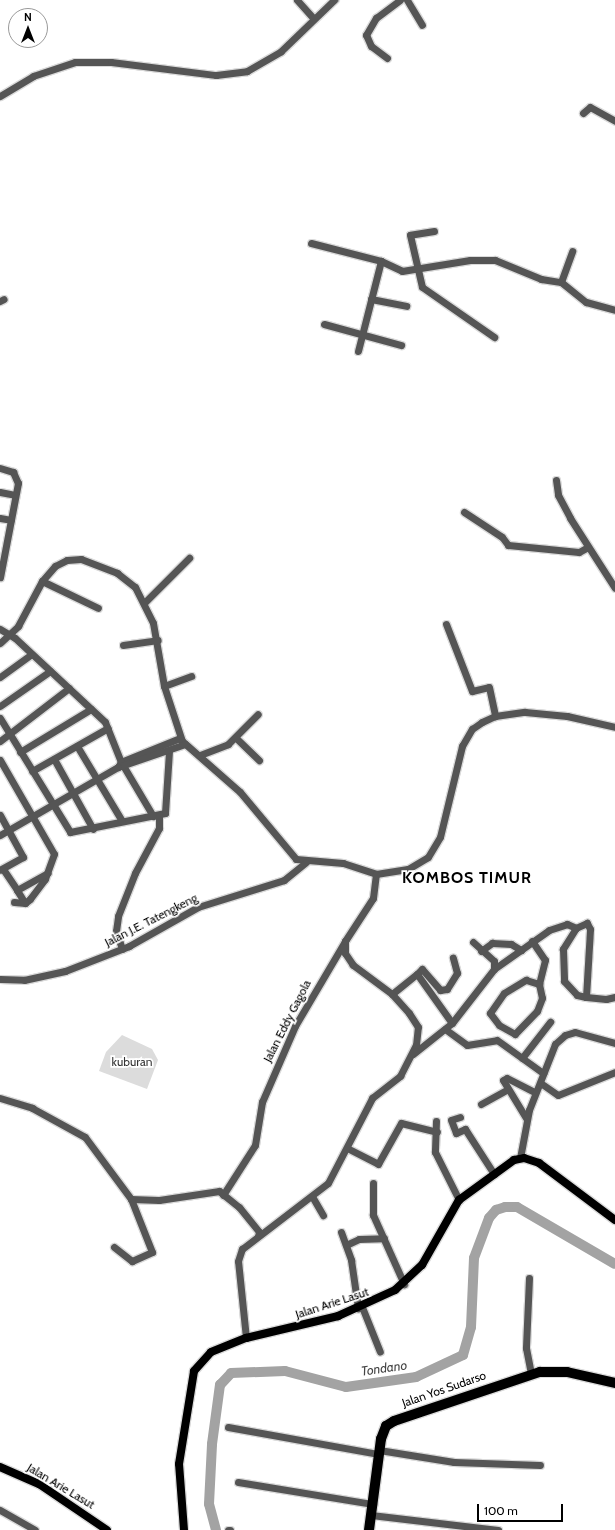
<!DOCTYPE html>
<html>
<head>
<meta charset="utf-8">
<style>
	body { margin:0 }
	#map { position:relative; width:615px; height:1530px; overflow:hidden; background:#fff; font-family:Cabin,sans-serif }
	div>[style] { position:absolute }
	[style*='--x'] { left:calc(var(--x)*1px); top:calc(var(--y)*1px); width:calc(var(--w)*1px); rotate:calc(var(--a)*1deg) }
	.green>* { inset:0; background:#dcdcdc }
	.river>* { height:10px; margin:-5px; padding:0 5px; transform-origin:5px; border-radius:5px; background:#a3a3a3 }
	.roads { filter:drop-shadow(1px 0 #dbdbdb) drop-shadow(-1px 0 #dbdbdb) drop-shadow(0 1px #dbdbdb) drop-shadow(0 -1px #dbdbdb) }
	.minor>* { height:7px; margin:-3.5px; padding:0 3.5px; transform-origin:3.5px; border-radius:3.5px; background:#555 }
	.major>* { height:8px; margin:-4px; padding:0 4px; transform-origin:4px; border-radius:4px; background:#000 }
	.highway>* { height:10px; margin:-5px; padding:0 5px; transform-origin:5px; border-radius:5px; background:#000 }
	span { translate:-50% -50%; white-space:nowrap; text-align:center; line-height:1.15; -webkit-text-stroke:3.5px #fff; paint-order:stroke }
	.street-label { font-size:12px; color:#000 }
	.park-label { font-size:12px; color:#333 }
	.water-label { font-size:13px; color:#444; font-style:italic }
	.district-label { font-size:16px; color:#000; font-weight:700; letter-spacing:1px }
	.north { position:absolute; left:8px; top:8px; width:40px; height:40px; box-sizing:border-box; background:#fff; border:1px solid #999; border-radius:50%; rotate:0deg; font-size:11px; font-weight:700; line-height:16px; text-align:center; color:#000 }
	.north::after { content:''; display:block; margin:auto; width:14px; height:18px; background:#000; clip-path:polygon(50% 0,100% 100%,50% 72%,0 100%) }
	.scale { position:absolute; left:477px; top:1504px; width:86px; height:18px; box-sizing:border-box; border:2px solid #000; border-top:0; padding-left:5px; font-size:12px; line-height:14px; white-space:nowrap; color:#000; -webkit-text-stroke:3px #fff; paint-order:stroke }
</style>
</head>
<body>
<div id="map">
	<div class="green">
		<div style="clip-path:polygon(122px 1035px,152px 1049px,158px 1060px,147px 1089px,99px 1071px,106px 1052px)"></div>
	</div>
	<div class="river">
		<div style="--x:216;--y:1530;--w:27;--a:-105"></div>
		<div style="--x:209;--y:1504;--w:60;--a:-87.1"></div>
		<div style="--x:212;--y:1444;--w:60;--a:-82.3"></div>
		<div style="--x:220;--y:1385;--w:16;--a:-47"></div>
		<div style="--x:231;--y:1373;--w:54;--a:-2.1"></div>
		<div style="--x:285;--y:1371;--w:63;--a:14.7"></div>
		<div style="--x:346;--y:1387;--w:71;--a:-8.1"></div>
		<div style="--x:416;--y:1377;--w:52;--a:-25.1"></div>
		<div style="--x:463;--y:1355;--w:29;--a:-74"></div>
		<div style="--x:471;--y:1327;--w:69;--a:-87.5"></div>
		<div style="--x:474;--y:1258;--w:43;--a:-69.4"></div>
		<div style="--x:489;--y:1218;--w:11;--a:-49"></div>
		<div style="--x:496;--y:1210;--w:9;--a:-18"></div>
		<div style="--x:505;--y:1207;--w:12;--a:0"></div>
		<div style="--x:517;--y:1207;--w:113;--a:30.2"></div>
	</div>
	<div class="roads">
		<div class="minor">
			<div style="--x:297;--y:0;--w:25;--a:48"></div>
			<div style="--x:407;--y:0;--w:29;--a:59"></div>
			<div style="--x:387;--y:58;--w:20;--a:-143"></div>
			<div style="--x:371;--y:46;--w:12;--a:-114"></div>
			<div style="--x:366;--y:35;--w:20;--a:-60"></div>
			<div style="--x:376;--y:18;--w:30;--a:-37"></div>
			<div style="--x:0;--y:96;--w:39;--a:-31"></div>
			<div style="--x:33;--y:76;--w:44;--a:-18.4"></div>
			<div style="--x:75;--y:62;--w:36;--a:0"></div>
			<div style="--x:111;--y:62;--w:106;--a:7.1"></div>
			<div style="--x:216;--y:75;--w:31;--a:-7"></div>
			<div style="--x:247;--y:71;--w:39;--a:-30"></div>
			<div style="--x:281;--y:51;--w:74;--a:-43.9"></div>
			<div style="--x:583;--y:113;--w:9;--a:-41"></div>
			<div style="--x:590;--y:107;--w:29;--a:29"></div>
			<div style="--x:434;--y:231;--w:24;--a:171"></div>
			<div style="--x:410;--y:235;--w:53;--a:77"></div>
			<div style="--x:422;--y:287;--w:88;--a:34.8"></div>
			<div style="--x:311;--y:243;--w:72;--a:14.4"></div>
			<div style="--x:381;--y:261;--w:23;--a:25"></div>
			<div style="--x:402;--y:271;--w:69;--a:-9.2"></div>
			<div style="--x:470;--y:260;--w:25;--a:0"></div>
			<div style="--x:495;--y:260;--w:50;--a:22.4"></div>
			<div style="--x:541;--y:279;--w:20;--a:9"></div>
			<div style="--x:561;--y:282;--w:32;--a:39"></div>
			<div style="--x:586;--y:302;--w:30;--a:15"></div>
			<div style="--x:561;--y:282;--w:33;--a:-70"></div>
			<div style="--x:371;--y:299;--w:36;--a:11"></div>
			<div style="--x:0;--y:301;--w:4;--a:-27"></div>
			<div style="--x:324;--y:324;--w:80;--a:15.3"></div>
			<div style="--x:358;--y:351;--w:93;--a:-75.7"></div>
			<div style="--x:0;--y:468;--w:14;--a:17"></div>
			<div style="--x:13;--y:472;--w:12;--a:66"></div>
			<div style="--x:18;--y:483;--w:96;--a:100.8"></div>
			<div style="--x:556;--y:480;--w:15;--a:82"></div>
			<div style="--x:558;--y:495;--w:26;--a:62"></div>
			<div style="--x:570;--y:518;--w:83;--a:57.3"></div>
			<div style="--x:0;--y:492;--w:15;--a:11"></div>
			<div style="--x:464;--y:512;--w:45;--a:33.3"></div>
			<div style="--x:502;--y:537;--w:10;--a:53"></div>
			<div style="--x:508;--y:545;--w:71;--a:5.6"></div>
			<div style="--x:579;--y:552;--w:10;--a:-29"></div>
			<div style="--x:0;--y:518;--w:11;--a:10"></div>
			<div style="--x:42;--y:581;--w:62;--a:25.7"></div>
			<div style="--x:144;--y:603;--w:64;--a:-45"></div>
			<div style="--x:446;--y:624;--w:72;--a:68.8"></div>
			<div style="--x:472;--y:691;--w:17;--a:-13"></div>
			<div style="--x:489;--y:687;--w:30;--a:78"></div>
			<div style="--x:0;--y:629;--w:17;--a:31"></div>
			<div style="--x:15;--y:638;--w:123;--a:43"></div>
			<div style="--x:105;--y:722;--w:43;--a:68.2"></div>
			<div style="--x:121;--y:762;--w:63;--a:59.3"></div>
			<div style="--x:0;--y:643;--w:25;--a:-43"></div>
			<div style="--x:18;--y:626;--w:51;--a:-61.9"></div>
			<div style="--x:42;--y:581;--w:20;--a:-49"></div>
			<div style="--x:55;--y:566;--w:13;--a:-27"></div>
			<div style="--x:67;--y:560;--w:14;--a:-4"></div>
			<div style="--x:81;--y:559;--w:39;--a:21"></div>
			<div style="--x:117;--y:573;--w:23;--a:38"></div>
			<div style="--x:135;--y:587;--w:40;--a:63.4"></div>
			<div style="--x:153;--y:623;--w:64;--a:80.1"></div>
			<div style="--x:164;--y:686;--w:58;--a:71.9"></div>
			<div style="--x:182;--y:741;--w:77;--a:41.3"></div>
			<div style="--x:240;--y:792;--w:87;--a:50.1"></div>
			<div style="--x:296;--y:859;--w:47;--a:4.9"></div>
			<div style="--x:343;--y:863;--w:35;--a:18"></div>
			<div style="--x:376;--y:874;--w:32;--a:-9"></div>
			<div style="--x:408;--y:869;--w:23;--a:-31"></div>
			<div style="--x:428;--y:857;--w:23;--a:-59"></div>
			<div style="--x:440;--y:837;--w:94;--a:-76.4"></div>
			<div style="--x:462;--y:746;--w:20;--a:-60"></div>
			<div style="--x:472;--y:729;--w:12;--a:-35"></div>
			<div style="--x:482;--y:722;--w:14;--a:-25"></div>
			<div style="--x:495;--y:716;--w:30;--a:-8"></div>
			<div style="--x:525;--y:712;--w:42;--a:5.4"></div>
			<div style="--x:567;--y:716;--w:49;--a:12.9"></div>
			<div style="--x:123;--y:645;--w:35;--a:-8"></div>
			<div style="--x:0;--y:677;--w:37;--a:-36"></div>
			<div style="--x:164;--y:686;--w:29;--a:-20"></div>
			<div style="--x:0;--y:706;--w:61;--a:-35"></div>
			<div style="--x:0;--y:718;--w:134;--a:58.4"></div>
			<div style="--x:70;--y:832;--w:97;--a:-11.3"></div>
			<div style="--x:165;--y:813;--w:62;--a:-86.3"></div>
			<div style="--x:180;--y:738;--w:64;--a:157.9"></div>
			<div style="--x:121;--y:762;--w:6;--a:121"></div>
			<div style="--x:118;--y:767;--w:71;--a:-18.9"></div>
			<div style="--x:236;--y:738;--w:32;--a:44"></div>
			<div style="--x:0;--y:741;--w:87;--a:-37.5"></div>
			<div style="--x:77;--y:746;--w:87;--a:59"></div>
			<div style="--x:20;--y:752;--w:83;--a:-31.2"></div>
			<div style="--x:200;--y:755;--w:30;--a:-21"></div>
			<div style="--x:228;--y:744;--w:42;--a:-45"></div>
			<div style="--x:54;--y:759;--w:80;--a:60.9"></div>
			<div style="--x:0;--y:760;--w:108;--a:60.1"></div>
			<div style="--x:54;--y:854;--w:27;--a:110"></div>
			<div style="--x:45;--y:879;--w:25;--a:127"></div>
			<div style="--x:30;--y:899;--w:6;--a:141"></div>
			<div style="--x:25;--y:903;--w:15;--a:-122"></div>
			<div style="--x:32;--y:771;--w:87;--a:-29.5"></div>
			<div style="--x:0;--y:815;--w:48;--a:61.3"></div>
			<div style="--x:23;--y:857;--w:26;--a:151"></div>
			<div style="--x:0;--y:835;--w:136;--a:-30"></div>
			<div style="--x:3;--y:869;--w:25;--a:56"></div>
			<div style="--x:17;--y:890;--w:35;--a:-29"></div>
			<div style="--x:14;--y:902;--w:11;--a:5"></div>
			<div style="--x:532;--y:941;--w:23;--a:56"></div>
			<div style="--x:545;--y:960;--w:25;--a:104"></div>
			<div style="--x:473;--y:942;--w:28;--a:42"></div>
			<div style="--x:494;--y:961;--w:8;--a:90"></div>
			<div style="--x:122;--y:949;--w:19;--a:-108"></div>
			<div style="--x:116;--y:931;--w:15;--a:-82"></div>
			<div style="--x:118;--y:916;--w:46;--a:-68.4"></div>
			<div style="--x:135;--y:873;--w:51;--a:-61.9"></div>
			<div style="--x:159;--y:828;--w:13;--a:-90"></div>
			<div style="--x:481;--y:951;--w:14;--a:-36"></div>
			<div style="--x:492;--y:943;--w:19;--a:3"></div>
			<div style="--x:511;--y:944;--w:12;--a:31"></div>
			<div style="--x:417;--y:974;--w:7;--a:-45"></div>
			<div style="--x:422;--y:969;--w:28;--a:49"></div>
			<div style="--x:440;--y:990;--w:7;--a:-8"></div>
			<div style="--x:447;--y:989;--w:19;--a:-58"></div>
			<div style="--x:457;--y:973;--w:16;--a:-105"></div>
			<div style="--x:0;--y:979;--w:24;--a:2"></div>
			<div style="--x:24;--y:980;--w:42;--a:-12.4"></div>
			<div style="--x:65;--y:971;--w:69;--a:-21.3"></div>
			<div style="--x:129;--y:946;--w:79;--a:-29.5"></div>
			<div style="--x:198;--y:907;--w:90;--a:-17.4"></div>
			<div style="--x:284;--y:880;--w:28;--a:-39"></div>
			<div style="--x:526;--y:980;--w:14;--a:17"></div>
			<div style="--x:539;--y:984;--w:14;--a:78"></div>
			<div style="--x:542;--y:998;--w:14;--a:111"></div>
			<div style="--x:537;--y:1011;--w:32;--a:134"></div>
			<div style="--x:515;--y:1034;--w:18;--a:-151"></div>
			<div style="--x:499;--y:1025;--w:15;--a:-127"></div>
			<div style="--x:490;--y:1013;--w:24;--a:-55"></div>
			<div style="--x:504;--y:993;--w:26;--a:-31"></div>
			<div style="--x:392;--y:994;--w:32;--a:-39"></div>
			<div style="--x:417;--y:974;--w:60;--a:54.5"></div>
			<div style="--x:586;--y:997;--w:68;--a:-86.6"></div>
			<div style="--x:590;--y:929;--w:7;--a:-117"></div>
			<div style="--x:587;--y:923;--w:12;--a:156"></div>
			<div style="--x:576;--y:928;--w:25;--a:122"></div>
			<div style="--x:563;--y:949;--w:32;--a:88"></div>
			<div style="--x:564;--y:981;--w:19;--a:47"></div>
			<div style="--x:577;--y:995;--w:9;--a:13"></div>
			<div style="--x:586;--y:997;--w:20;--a:6"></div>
			<div style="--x:606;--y:999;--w:9;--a:-13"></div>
			<div style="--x:445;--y:1029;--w:27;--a:36"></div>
			<div style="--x:467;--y:1045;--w:30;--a:-9"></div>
			<div style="--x:497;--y:1040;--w:57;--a:35.7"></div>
			<div style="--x:413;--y:1054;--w:50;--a:-38.5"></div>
			<div style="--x:452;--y:1023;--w:68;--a:-52.1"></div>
			<div style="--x:494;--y:969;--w:67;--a:-35.3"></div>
			<div style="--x:549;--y:930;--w:19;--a:-18"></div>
			<div style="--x:567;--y:924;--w:10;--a:24"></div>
			<div style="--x:522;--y:1058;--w:46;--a:-52.1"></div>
			<div style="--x:542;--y:1084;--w:19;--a:35"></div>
			<div style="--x:558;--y:1095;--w:61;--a:-22"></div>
			<div style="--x:0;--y:1098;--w:34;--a:17"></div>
			<div style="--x:32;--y:1108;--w:60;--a:28.7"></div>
			<div style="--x:85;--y:1137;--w:77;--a:53.4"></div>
			<div style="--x:131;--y:1199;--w:28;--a:2"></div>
			<div style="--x:159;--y:1200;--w:61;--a:-8.5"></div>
			<div style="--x:219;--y:1191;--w:26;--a:39"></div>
			<div style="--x:239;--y:1207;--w:32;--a:51"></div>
			<div style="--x:259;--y:1232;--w:4;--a:104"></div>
			<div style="--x:481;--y:1104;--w:29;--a:-29"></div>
			<div style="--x:460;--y:1117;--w:9;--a:162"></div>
			<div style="--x:451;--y:1120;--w:14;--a:69"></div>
			<div style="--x:456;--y:1133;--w:10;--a:-24"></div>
			<div style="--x:465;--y:1129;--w:54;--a:57.2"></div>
			<div style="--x:526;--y:1118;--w:44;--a:-121.2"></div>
			<div style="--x:503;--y:1080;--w:4;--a:-27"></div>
			<div style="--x:507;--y:1078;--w:31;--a:27"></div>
			<div style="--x:436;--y:1121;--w:31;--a:92"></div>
			<div style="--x:435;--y:1152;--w:54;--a:63.4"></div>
			<div style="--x:347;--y:1148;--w:35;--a:27"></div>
			<div style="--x:378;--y:1164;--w:47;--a:-60.7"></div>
			<div style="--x:401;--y:1123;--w:37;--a:14"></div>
			<div style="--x:520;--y:1158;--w:49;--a:-79.4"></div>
			<div style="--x:529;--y:1110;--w:71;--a:-68.5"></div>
			<div style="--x:555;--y:1044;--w:13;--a:-42"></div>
			<div style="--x:565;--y:1035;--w:10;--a:-17"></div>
			<div style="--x:575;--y:1032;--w:41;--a:15.4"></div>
			<div style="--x:373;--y:1183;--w:32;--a:90"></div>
			<div style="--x:373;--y:1215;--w:76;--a:65.8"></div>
			<div style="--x:223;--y:1195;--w:59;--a:-57.4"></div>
			<div style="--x:255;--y:1145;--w:44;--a:-80.8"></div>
			<div style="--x:262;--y:1102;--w:83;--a:-66.5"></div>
			<div style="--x:295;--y:1026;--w:99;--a:-59.5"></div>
			<div style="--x:313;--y:1198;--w:20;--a:60"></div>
			<div style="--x:341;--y:1232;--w:30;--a:70"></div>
			<div style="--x:351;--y:1260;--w:49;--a:81.7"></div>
			<div style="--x:346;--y:1245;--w:14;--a:-25"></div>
			<div style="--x:359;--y:1239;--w:25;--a:-2"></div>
			<div style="--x:114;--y:1247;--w:23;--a:38"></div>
			<div style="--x:132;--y:1261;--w:22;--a:-24"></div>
			<div style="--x:152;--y:1252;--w:57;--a:-111.6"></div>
			<div style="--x:529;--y:1278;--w:70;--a:92.5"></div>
			<div style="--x:526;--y:1348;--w:26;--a:79"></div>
			<div style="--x:362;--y:1307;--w:48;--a:68.2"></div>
			<div style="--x:246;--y:1338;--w:77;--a:-95.9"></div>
			<div style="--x:238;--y:1261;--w:13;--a:-72"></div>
			<div style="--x:242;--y:1249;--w:108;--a:-37.5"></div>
			<div style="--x:328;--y:1183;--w:96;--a:-62.6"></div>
			<div style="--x:372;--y:1098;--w:36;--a:-38"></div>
			<div style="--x:400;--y:1076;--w:35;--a:-63"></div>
			<div style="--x:416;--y:1045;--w:18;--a:-84"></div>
			<div style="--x:418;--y:1027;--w:17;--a:-123"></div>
			<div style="--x:409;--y:1013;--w:25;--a:-132"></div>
			<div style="--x:392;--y:994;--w:49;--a:-143.4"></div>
			<div style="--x:353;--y:965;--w:14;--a:-124"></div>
			<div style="--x:345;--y:953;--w:12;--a:-90"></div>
			<div style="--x:345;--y:941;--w:51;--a:-56.9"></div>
			<div style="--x:373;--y:898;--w:24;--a:-83"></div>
			<div style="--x:228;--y:1427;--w:152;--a:10.2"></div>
			<div style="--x:379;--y:1450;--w:76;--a:9.1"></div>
			<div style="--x:454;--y:1462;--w:86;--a:2"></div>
			<div style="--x:238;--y:1482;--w:137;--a:9.3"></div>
			<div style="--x:0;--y:1510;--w:40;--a:29.7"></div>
			<div style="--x:371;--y:1515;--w:128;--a:6.7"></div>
			<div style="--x:228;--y:1530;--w:2;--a:0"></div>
		</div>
		<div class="major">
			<div style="--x:0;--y:1467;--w:43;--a:23.6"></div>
			<div style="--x:39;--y:1484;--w:82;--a:34.1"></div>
			<div style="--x:184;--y:1530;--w:66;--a:-94.3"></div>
			<div style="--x:179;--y:1464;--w:94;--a:-80.8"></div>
			<div style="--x:194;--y:1371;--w:25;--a:-48"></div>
			<div style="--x:211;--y:1352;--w:38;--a:-22"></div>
			<div style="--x:246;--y:1338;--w:95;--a:-13.4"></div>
			<div style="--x:338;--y:1316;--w:63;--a:-24.5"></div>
			<div style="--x:395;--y:1290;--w:37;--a:-43"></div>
			<div style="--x:422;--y:1265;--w:75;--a:-60.4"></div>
			<div style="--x:459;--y:1200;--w:68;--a:-36"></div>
			<div style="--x:514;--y:1160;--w:10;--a:-11"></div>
			<div style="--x:524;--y:1158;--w:16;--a:18"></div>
			<div style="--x:539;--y:1163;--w:95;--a:36.9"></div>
		</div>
		<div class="highway">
			<div style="--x:369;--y:1530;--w:92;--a:-82.5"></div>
			<div style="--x:381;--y:1439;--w:14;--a:-69"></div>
			<div style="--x:386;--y:1426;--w:9;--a:-32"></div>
			<div style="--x:394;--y:1421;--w:154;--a:-18.6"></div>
			<div style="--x:540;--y:1372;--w:27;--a:0"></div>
			<div style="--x:567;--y:1372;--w:49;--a:12.9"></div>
		</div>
	</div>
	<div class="street-label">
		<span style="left:151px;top:920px;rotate:-27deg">Jalan J.E. Tatengkeng</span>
		<span style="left:287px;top:1021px;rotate:-63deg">Jalan Eddy Gagola</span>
		<span style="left:332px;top:1303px;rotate:-18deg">Jalan Arie Lasut</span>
		<span style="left:444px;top:1389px;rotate:-19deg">Jalan Yos Sudarso</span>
		<span style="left:61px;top:1486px;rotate:31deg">Jalan Arie Lasut</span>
	</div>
	<div class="park-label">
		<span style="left:132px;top:1062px">kuburan</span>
	</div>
	<div class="water-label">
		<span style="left:384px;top:1368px;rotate:-8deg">Tondano</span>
	</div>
	<div class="district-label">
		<span style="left:467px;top:878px">KOMBOS TIMUR</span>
	</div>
	<div class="north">N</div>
	<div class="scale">100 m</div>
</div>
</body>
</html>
